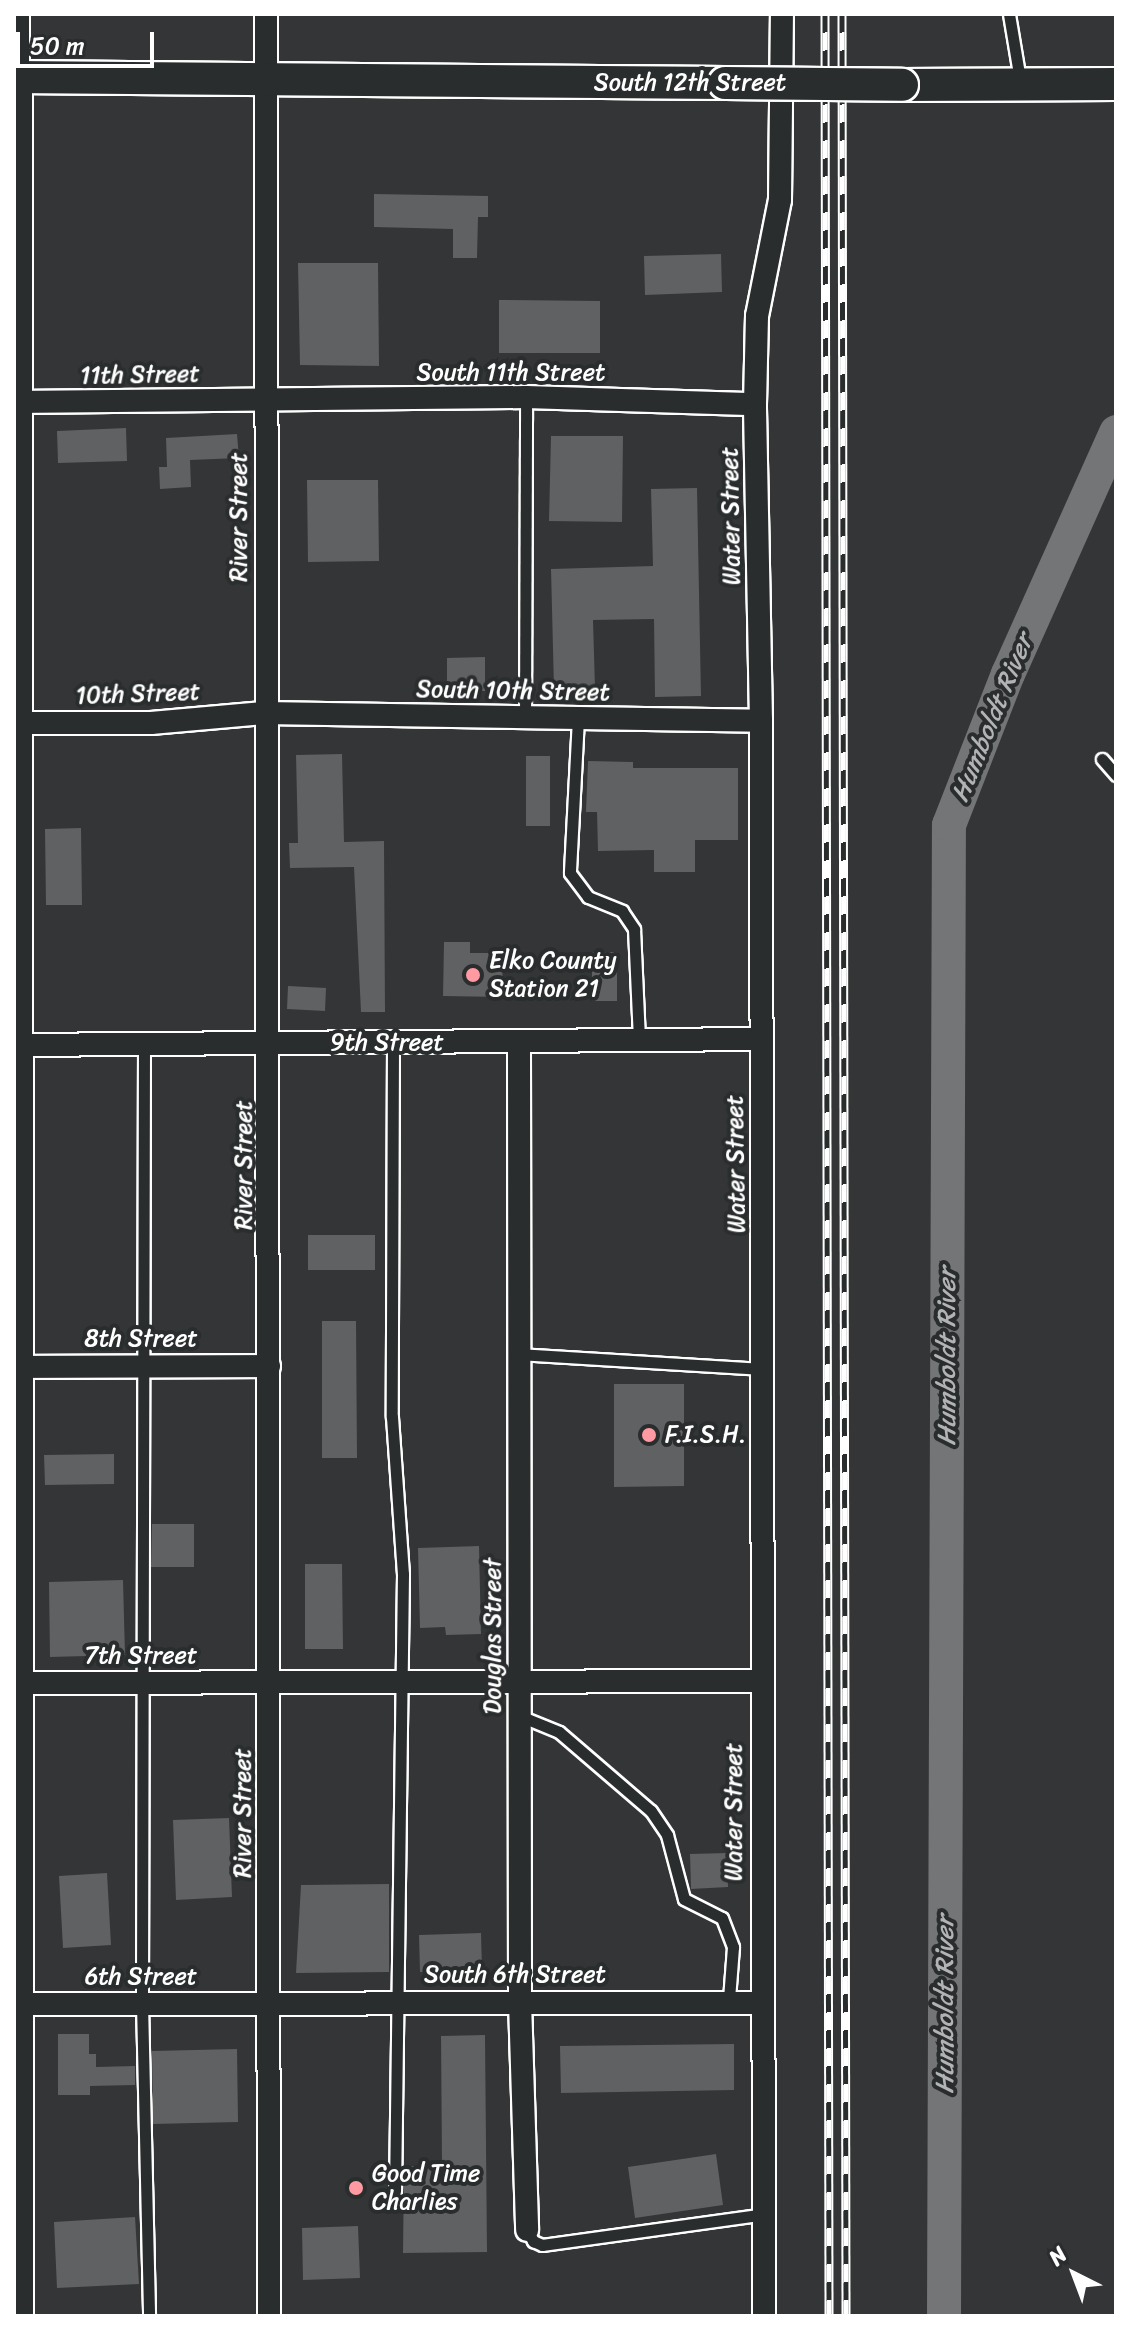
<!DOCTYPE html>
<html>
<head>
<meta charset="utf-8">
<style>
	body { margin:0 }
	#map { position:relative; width:1130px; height:2330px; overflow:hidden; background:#333536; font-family:Sriracha,sans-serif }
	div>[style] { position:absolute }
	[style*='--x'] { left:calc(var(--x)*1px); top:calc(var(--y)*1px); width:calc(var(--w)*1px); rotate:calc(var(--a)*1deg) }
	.river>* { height:34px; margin:-17px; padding:0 17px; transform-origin:17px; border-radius:17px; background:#737576 }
	.building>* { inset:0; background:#5f6162 }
	.roads { filter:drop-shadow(2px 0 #fff) drop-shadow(-2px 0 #fff) drop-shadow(0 2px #fff) drop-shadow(0 -2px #fff) }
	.service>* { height:11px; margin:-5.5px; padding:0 5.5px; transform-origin:5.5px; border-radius:5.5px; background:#2a2d2e }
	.minor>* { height:22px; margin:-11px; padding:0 11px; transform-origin:11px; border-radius:11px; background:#2a2d2e }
	.tertiary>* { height:28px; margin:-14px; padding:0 14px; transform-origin:14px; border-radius:14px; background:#2a2d2e }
	.secondary>* { height:32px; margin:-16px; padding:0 16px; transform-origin:16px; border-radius:16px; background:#2a2d2e }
	.rail>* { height:9px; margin-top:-4.5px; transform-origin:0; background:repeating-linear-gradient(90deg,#2a2d2e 0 18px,#fff 0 36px); box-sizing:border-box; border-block:2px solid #fff }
	.bridges { filter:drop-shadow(2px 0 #fff) drop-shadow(-2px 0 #fff) drop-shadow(0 2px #fff) drop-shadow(0 -2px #fff) }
	.secondary-bridge>* { height:32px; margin:-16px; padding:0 16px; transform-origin:16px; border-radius:16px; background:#2a2d2e }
	.dots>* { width:22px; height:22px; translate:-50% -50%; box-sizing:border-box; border:4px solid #2a2d2e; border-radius:50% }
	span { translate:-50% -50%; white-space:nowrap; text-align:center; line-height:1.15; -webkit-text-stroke:8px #2a2d2e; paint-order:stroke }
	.street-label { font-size:24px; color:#fff }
	.poi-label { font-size:24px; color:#fff }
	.left { translate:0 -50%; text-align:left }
	.water-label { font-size:26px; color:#b2b3b4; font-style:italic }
	.frame { position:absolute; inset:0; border:16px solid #fff; pointer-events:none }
	.north { position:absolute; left:1034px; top:2234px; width:80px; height:80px; -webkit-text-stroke:6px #2a2d2e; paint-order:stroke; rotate:318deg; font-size:22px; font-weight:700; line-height:32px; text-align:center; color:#fff }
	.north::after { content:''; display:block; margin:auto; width:28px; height:36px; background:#fff; clip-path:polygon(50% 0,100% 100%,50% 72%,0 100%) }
	.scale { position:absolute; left:16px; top:32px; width:138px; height:36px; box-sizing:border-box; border:4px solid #fff; border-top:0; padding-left:10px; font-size:24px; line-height:28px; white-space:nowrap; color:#fff; -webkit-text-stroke:6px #2a2d2e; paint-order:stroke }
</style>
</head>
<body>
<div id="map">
	<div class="river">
		<div style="--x:944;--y:2316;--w:1491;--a:-89.81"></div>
		<div style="--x:949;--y:825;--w:162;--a:-68.7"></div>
		<div style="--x:1008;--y:674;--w:265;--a:-65.9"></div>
	</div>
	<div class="building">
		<div style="clip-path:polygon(374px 194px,488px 196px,488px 217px,478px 217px,477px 258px,453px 258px,453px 229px,374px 227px)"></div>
		<div style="clip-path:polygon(721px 254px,722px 292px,645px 295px,644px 256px)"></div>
		<div style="clip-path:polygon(298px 263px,378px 263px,379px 366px,300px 365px)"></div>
		<div style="clip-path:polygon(499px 300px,600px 301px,600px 353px,499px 353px)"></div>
		<div style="clip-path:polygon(126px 428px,127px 461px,58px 463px,57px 431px)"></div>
		<div style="clip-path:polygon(237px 434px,239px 458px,190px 460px,191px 487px,160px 489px,159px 467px,167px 467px,166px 438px)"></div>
		<div style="clip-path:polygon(551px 436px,623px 436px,622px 522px,549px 521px)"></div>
		<div style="clip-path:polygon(307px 480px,378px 480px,379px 561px,308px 562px)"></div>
		<div style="clip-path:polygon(697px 488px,701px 696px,655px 697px,654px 619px,593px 620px,595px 688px,554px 689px,551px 569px,653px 566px,651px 489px)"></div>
		<div style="clip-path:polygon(485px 657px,485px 691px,447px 692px,447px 658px)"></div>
		<div style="clip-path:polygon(342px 754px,344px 842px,384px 841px,385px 1012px,361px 1012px,354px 867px,290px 868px,289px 843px,298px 843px,296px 755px)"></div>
		<div style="clip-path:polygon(526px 756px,550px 756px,550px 826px,526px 826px)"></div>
		<div style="clip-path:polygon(588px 761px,633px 762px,633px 768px,738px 768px,738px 840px,695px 840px,695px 872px,654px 872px,654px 850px,598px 851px,597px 812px,586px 812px)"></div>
		<div style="clip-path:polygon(81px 828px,82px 905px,46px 905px,45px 829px)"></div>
		<div style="clip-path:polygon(444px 942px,470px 942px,470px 953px,503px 953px,502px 997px,443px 996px)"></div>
		<div style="clip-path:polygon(592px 952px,617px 952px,617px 1001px,592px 1001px)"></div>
		<div style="clip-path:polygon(288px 986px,326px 988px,325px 1011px,287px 1009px)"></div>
		<div style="clip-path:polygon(308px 1235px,375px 1235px,375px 1270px,308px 1270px)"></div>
		<div style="clip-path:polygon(322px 1321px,356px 1321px,357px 1458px,322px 1458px)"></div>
		<div style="clip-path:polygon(614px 1384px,684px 1384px,684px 1486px,614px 1487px)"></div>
		<div style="clip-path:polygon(114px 1454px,114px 1484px,45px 1485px,44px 1455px)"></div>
		<div style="clip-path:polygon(152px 1524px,194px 1524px,194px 1567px,151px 1567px)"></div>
		<div style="clip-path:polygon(479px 1546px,481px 1634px,446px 1635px,445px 1627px,420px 1628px,418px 1548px)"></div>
		<div style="clip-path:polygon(305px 1564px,342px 1564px,343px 1649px,305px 1649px)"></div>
		<div style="clip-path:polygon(123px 1580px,125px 1655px,50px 1657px,49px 1582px)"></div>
		<div style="clip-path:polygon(229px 1818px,232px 1897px,176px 1900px,173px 1820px)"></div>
		<div style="clip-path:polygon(727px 1853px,728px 1887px,691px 1889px,690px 1854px)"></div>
		<div style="clip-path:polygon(107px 1873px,111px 1945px,63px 1948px,59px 1876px)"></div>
		<div style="clip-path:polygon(389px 1884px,389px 1972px,296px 1973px,301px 1885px)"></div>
		<div style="clip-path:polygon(481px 1933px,482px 1970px,420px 1972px,419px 1935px)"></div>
		<div style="clip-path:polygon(58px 2034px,89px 2034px,89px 2054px,96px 2054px,96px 2067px,135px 2066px,135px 2085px,90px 2086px,90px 2095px,58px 2095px)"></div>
		<div style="clip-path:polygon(485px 2035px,487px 2252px,403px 2253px,404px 2166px,442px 2166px,441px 2036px)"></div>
		<div style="clip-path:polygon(734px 2044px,734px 2090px,561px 2093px,560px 2046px)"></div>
		<div style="clip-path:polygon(237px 2049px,238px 2122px,153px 2124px,152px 2051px)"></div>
		<div style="clip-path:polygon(716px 2154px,723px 2205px,635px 2218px,628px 2167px)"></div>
		<div style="clip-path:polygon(135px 2217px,139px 2284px,57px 2288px,54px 2222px)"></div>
		<div style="clip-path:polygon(358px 2226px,360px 2278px,303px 2280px,302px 2228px)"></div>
	</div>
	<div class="roads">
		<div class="service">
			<div style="--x:1009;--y:14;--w:67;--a:80.5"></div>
			<div style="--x:525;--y:717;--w:320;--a:-89.8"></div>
			<div style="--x:578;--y:718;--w:155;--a:93"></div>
			<div style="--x:570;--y:873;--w:30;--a:53"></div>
			<div style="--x:588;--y:897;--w:37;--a:22"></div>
			<div style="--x:622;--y:911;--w:22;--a:56"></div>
			<div style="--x:634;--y:929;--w:112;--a:87.4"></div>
			<div style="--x:1102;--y:759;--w:21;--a:49"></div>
			<div style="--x:144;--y:1043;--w:960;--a:90.12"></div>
			<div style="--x:142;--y:2003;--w:313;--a:88.7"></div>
			<div style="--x:393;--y:1044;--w:373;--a:90.2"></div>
			<div style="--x:392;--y:1417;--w:157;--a:86"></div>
			<div style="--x:403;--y:1574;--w:617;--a:90.74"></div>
			<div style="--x:519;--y:1354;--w:243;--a:3.5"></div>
			<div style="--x:520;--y:1716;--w:42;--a:22.3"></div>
			<div style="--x:559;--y:1732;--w:121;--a:40.7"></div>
			<div style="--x:651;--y:1811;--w:29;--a:56"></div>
			<div style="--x:667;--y:1835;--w:66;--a:75.1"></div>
			<div style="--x:684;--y:1899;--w:42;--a:26.6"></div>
			<div style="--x:722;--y:1918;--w:31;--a:69"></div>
			<div style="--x:733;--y:1947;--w:52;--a:94.4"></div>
			<div style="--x:527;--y:2230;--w:13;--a:61"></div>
			<div style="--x:533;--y:2241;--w:10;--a:24"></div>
			<div style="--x:542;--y:2245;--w:224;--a:-7.9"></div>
		</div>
		<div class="minor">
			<div style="--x:18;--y:14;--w:63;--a:90"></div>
			<div style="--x:266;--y:14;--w:2302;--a:89.93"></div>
			<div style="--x:14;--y:402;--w:512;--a:-0.56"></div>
			<div style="--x:526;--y:397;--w:229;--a:1.8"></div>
			<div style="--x:14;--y:723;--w:137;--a:0"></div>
			<div style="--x:151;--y:723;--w:113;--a:-5.1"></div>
			<div style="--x:264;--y:713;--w:497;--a:0.9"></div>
			<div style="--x:519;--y:1042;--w:960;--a:89.94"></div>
			<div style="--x:520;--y:2002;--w:228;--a:88.2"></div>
			<div style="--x:18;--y:1045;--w:742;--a:-0.46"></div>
			<div style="--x:14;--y:1367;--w:255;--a:-0.2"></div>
			<div style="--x:14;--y:1683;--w:746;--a:-0.15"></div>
			<div style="--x:14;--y:2004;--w:747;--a:-0.08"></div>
			<div style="--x:764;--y:2316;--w:1595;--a:-90.11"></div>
			<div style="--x:761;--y:721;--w:317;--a:-91.1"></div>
			<div style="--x:755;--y:404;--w:88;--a:-88.7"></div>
			<div style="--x:757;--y:316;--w:118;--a:-78.8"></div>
			<div style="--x:780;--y:200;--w:186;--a:-89.4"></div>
		</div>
		<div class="tertiary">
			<div style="--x:18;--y:77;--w:2239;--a:89.97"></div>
		</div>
		<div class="secondary">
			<div style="--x:14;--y:77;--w:711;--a:0.48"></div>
			<div style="--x:902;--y:85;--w:214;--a:-0.3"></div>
		</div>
	</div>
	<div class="rail">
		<div style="--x:825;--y:14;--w:2302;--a:89.9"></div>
		<div style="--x:842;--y:14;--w:2302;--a:89.9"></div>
	</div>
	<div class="bridges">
		<div class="secondary-bridge">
			<div style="--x:725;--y:83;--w:177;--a:0.6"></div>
		</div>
	</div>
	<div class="dots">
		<div style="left:473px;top:975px;background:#ff9aa2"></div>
		<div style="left:649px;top:1435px;background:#ff9aa2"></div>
		<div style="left:356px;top:2188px;background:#ff9aa2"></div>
	</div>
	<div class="street-label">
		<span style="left:690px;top:83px">South 12th Street</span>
		<span style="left:511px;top:373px">South 11th Street</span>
		<span style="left:140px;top:375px;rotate:-1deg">11th Street</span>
		<span style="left:731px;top:516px;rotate:-91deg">Water Street</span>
		<span style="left:239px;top:517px;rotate:-90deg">River Street</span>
		<span style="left:513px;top:691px;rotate:1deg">South 10th Street</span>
		<span style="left:138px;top:694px;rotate:-2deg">10th Street</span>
		<span style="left:387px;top:1043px">9th Street</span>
		<span style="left:736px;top:1164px;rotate:-91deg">Water Street</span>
		<span style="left:244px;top:1165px;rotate:-90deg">River Street</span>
		<span style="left:141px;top:1339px">8th Street</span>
		<span style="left:493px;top:1636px;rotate:-90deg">Douglas Street</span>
		<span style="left:141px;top:1656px">7th Street</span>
		<span style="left:734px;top:1812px;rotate:-90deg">Water Street</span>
		<span style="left:243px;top:1813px;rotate:-90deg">River Street</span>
		<span style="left:515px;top:1975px">South 6th Street</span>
		<span style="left:141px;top:1977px">6th Street</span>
	</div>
	<div class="poi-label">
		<span class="left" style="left:489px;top:975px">Elko County<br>Station 21</span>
		<span class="left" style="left:665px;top:1435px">F.I.S.H.</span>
		<span class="left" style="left:372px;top:2188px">Good Time<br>Charlies</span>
	</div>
	<div class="water-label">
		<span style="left:992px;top:718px;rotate:-68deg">Humboldt River</span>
		<span style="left:947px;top:1357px;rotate:-90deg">Humboldt River</span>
		<span style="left:945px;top:2005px;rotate:-90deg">Humboldt River</span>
	</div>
	<div class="frame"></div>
	<div class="north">N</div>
	<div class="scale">50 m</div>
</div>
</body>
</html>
